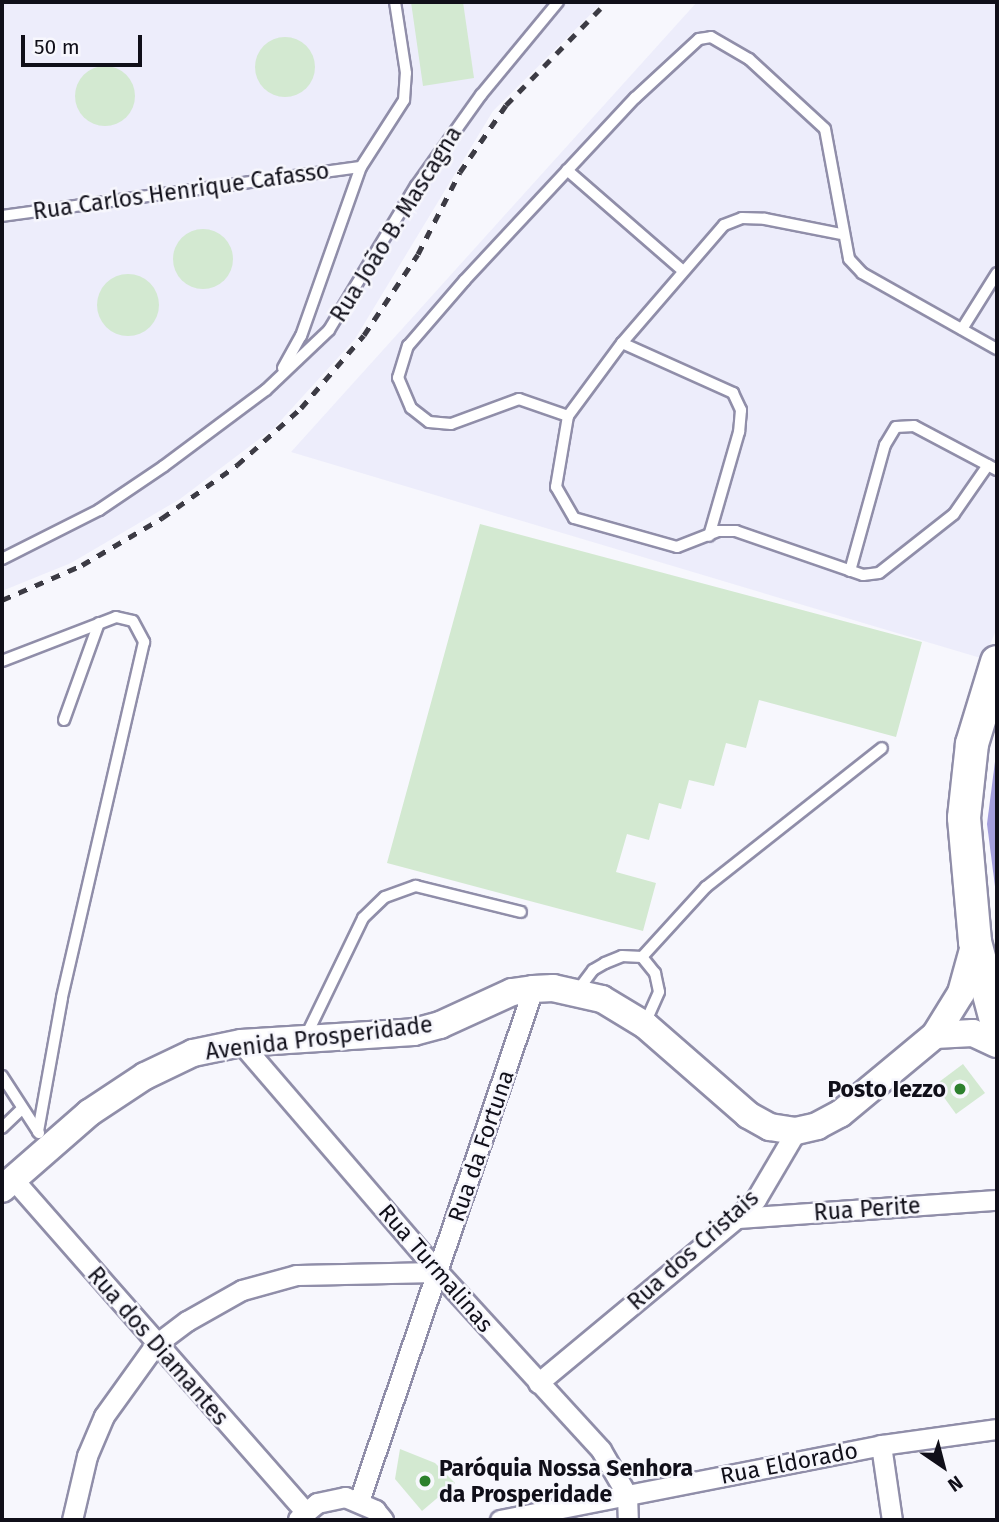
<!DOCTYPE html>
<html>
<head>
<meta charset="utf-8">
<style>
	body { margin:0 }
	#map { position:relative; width:999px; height:1522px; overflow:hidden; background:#f7f7fd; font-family:"Fira Sans",sans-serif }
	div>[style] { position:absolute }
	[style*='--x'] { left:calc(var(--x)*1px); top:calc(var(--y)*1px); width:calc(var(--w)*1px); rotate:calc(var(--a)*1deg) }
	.built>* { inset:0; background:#ededfb }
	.water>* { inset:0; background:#a39edc }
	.building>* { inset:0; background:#d3e9d1 }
	.round { border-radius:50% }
	.roads { filter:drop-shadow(2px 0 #908ea9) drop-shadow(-2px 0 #908ea9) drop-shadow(0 2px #908ea9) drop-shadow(0 -2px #908ea9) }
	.service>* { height:10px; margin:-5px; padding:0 5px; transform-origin:5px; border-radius:5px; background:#fff }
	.minor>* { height:19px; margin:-9.5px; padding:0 9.5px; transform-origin:9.5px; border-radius:9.5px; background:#fff }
	.secondary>* { height:26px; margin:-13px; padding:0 13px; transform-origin:13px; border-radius:13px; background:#fff }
	.trunk>* { height:32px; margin:-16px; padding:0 16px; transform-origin:16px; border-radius:16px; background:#fff }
	.rail>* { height:5px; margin-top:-2.5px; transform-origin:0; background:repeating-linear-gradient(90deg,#3c3b44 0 9px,transparent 0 18px) }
	.dots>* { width:19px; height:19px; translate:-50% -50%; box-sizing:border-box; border:4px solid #f7f7fd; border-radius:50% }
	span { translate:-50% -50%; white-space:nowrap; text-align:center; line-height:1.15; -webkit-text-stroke:5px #f7f7fd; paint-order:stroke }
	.street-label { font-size:23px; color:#100f19 }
	.poi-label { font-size:23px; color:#100f19; font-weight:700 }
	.right { translate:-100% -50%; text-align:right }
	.left { translate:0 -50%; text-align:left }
	.frame { position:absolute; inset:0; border:4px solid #100f19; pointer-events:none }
	.north { position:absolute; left:908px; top:1431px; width:70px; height:70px; -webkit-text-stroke:5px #f7f7fd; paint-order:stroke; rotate:145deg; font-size:19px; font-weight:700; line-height:28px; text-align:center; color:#100f19 }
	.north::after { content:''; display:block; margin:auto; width:24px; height:32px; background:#100f19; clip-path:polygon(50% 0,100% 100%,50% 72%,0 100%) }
	.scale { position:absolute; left:21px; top:35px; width:121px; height:32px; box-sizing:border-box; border:4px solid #100f19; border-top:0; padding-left:9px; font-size:21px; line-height:24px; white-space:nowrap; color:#100f19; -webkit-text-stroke:5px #f7f7fd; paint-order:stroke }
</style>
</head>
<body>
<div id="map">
	<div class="built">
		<div style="clip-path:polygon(2px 2px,603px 2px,493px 111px,355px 339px,274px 428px,180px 499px,71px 563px,2px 591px)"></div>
		<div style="clip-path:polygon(697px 2px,997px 2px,997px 628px,984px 659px,291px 452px)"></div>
	</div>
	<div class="water">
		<div style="clip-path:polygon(997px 746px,997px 902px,987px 824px)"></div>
	</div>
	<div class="building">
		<div style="clip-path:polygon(411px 2px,463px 2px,474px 78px,423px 86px)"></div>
		<div class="round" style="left:255px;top:37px;width:60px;height:60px"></div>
		<div class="round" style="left:75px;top:66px;width:60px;height:60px"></div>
		<div class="round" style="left:173px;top:229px;width:60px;height:60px"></div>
		<div class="round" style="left:97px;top:274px;width:62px;height:62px"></div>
		<div style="clip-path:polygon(480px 524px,922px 642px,896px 737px,759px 700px,746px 748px,726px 743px,714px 786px,689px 780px,681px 809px,659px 803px,649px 840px,627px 834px,616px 872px,656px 883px,643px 931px,387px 863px)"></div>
		<div style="clip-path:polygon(963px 1064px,985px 1093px,956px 1114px,935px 1085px)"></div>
		<div style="clip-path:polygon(400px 1449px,435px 1463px,455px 1483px,422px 1511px,395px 1479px)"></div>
	</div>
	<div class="roads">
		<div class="service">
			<div style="--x:567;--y:170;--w:152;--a:41"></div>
			<div style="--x:2;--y:216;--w:362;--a:-7.8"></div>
			<div style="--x:962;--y:329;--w:66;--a:-58"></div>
			<div style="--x:622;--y:343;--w:156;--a:-49.2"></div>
			<div style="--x:724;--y:225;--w:19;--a:-21"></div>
			<div style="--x:742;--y:218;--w:23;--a:2"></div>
			<div style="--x:765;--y:219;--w:77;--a:11.2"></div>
			<div style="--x:283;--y:368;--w:37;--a:-61"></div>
			<div style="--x:301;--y:336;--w:179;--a:-70.5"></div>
			<div style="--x:361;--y:167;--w:80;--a:-57.3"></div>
			<div style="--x:404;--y:100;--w:27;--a:-86"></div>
			<div style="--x:406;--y:73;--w:72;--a:-98.8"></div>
			<div style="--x:568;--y:416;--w:91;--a:-53.5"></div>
			<div style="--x:622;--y:343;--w:122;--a:24.2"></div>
			<div style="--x:733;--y:393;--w:19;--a:65"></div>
			<div style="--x:741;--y:410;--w:22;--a:95"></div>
			<div style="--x:739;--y:432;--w:108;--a:106.1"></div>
			<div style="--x:988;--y:465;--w:60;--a:124.8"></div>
			<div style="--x:954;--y:514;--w:95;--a:141.8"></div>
			<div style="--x:879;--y:573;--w:16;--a:173"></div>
			<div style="--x:863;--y:575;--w:134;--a:-160.9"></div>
			<div style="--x:736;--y:531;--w:18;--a:180"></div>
			<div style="--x:718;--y:531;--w:44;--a:158.7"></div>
			<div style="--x:677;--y:547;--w:107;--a:-164.3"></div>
			<div style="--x:574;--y:518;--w:36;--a:-120"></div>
			<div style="--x:556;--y:487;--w:72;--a:-80.4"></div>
			<div style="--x:568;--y:416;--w:52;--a:-160.9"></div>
			<div style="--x:519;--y:399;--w:72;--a:159.8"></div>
			<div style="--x:451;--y:424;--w:22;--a:-175"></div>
			<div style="--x:429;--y:422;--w:23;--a:-142"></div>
			<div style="--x:411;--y:408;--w:33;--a:-113"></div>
			<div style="--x:398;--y:378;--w:34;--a:-73"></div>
			<div style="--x:408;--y:346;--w:87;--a:-49.2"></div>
			<div style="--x:465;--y:280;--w:249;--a:-47"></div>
			<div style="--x:635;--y:98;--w:87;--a:-42.7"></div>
			<div style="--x:699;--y:39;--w:12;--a:-9"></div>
			<div style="--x:711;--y:37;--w:44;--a:30.1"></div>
			<div style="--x:749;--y:59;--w:103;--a:42.6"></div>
			<div style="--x:825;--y:129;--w:132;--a:79.5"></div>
			<div style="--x:849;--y:259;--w:19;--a:47"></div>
			<div style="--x:862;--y:273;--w:155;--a:29.4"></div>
			<div style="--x:2;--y:559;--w:109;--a:-26.8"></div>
			<div style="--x:99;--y:510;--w:78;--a:-34.1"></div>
			<div style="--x:164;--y:466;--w:127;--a:-36.7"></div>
			<div style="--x:266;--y:390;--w:87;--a:-43.6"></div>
			<div style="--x:329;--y:330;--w:168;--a:-58.9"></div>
			<div style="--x:416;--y:186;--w:112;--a:-54.5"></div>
			<div style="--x:481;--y:95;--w:121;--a:-50.4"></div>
			<div style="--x:850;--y:571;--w:131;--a:-74.5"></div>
			<div style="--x:885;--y:445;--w:21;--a:-59"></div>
			<div style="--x:896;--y:427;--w:18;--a:-3"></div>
			<div style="--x:914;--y:426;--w:94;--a:27.9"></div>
			<div style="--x:2;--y:661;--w:122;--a:-21.1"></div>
			<div style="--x:116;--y:617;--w:17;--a:13"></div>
			<div style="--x:133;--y:621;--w:24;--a:62"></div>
			<div style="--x:144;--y:642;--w:365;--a:103"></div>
			<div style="--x:62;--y:998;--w:136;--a:100.2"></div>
			<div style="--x:64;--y:720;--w:103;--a:-70.2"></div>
			<div style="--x:642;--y:957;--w:95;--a:-47.6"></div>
			<div style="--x:706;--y:887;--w:224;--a:-38.3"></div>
			<div style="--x:578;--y:990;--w:25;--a:-53"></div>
			<div style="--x:593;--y:970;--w:14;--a:-30"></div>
			<div style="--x:605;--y:963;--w:18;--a:-22"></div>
			<div style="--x:622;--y:956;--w:20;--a:3"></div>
			<div style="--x:642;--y:957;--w:21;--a:51"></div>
			<div style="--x:655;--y:973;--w:19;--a:78"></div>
			<div style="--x:659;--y:992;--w:35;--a:114"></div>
			<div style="--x:306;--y:1036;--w:131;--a:-64.2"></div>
			<div style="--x:363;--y:918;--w:30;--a:-44"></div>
			<div style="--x:385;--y:897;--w:33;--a:-20"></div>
			<div style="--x:416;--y:886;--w:108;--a:13.9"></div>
			<div style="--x:2;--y:1076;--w:68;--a:57"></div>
			<div style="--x:2;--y:1128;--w:28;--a:-44"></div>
		</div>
		<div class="minor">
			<div style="--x:241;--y:1043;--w:302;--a:49.3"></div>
			<div style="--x:438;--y:1272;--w:241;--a:47.5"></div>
			<div style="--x:601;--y:1450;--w:52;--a:60"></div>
			<div style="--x:627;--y:1495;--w:25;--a:88"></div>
			<div style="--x:13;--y:1179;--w:442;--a:48.7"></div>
			<div style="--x:737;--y:1218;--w:261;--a:-4"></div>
			<div style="--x:538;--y:1383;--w:259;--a:-39.7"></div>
			<div style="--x:737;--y:1218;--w:27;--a:-45"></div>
			<div style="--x:756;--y:1199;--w:79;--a:-59.5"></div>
			<div style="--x:881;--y:1445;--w:76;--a:81.7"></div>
			<div style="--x:359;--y:1501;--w:541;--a:-71.23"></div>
			<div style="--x:298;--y:1519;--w:25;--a:-40"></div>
			<div style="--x:317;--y:1503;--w:29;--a:-12"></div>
			<div style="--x:345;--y:1497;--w:33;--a:23"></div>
			<div style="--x:375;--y:1510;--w:13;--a:51"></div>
			<div style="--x:72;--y:1520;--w:66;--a:-76.8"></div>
			<div style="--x:87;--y:1456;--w:43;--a:-67"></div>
			<div style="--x:104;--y:1416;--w:87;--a:-54.3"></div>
			<div style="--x:155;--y:1345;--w:40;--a:-37"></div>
			<div style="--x:187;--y:1321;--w:63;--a:-29.4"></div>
			<div style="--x:242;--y:1290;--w:56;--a:-15.5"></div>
			<div style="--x:296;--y:1275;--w:142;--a:-1.2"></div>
			<div style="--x:500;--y:1520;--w:388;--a:-11.1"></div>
			<div style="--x:881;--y:1445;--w:117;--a:-7.9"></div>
		</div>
		<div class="secondary">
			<div style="--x:935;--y:1035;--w:38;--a:-3"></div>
			<div style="--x:973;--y:1033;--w:26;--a:25"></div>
			<div style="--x:2;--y:1189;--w:116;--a:-41.1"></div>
			<div style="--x:89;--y:1113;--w:67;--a:-33.5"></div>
			<div style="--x:145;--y:1076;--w:53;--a:-25.6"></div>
			<div style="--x:193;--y:1053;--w:49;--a:-11.8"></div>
			<div style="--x:241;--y:1043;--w:173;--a:-3.6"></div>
			<div style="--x:414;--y:1032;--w:27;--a:-15"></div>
			<div style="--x:440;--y:1025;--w:79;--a:-24.6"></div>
			<div style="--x:512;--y:992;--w:21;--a:-8"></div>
			<div style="--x:533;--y:989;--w:20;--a:-3"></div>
			<div style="--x:553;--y:988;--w:50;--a:12.7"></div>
			<div style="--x:602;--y:999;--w:50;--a:31.2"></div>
			<div style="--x:645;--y:1025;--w:137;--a:41.1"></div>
			<div style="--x:748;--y:1115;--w:25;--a:29"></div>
			<div style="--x:770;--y:1127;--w:26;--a:9"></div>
			<div style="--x:796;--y:1131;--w:22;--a:-13"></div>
			<div style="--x:817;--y:1126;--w:26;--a:-28"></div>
			<div style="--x:840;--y:1114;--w:124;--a:-39.7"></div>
			<div style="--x:935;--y:1035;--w:49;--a:-58.2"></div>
			<div style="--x:961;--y:993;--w:53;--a:-74.6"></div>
		</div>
		<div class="trunk">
			<div style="--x:997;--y:662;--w:86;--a:107"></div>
			<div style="--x:972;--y:744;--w:74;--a:96.2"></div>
			<div style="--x:964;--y:818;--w:124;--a:84.9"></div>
			<div style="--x:975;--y:942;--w:85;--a:75"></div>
		</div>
	</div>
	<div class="rail">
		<div style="--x:2;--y:600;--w:87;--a:-23.6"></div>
		<div style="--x:82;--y:565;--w:93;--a:-30.4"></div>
		<div style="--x:162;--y:518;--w:92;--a:-35.2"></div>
		<div style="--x:237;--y:465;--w:86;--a:-41.7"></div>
		<div style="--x:301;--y:408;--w:96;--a:-49.2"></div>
		<div style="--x:364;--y:335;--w:97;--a:-56.3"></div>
		<div style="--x:418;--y:254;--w:92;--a:-62.9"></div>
		<div style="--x:460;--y:172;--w:81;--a:-55.5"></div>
		<div style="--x:506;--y:105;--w:144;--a:-45.6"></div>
	</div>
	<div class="dots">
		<div style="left:960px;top:1089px;background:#2c802d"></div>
		<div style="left:425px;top:1481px;background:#2c802d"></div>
	</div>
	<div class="street-label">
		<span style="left:181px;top:191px;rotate:-8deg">Rua Carlos Henrique Cafasso</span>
		<span style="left:396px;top:224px;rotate:-58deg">Rua João B. Mascagna</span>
		<span style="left:319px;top:1038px;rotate:-7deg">Avenida Prosperidade</span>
		<span style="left:481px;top:1146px;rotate:-71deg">Rua da Fortuna</span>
		<span style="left:867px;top:1209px;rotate:-4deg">Rua Perite</span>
		<span style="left:693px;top:1250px;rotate:-42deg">Rua dos Cristais</span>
		<span style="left:436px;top:1268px;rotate:49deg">Rua Turmalinas</span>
		<span style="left:158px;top:1346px;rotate:49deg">Rua dos Diamantes</span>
		<span style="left:789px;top:1463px;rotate:-11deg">Rua Eldorado</span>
	</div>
	<div class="poi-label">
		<span class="right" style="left:946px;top:1089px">Posto Iezzo</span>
		<span class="left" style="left:439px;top:1481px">Paróquia Nossa Senhora<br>da Prosperidade</span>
	</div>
	<div class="frame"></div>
	<div class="north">N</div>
	<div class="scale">50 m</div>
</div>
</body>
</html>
